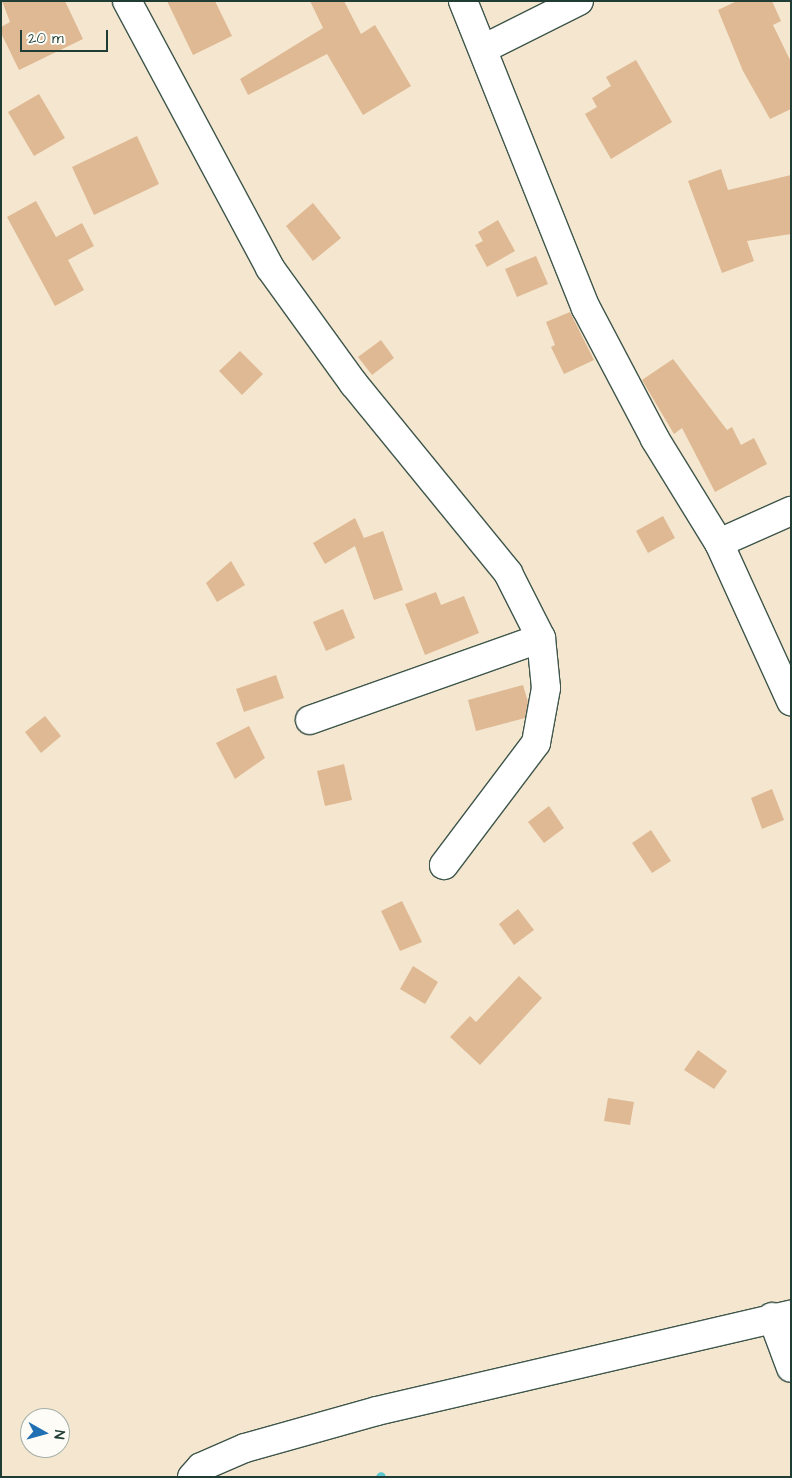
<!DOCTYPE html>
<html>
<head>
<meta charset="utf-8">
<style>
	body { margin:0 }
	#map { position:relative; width:792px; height:1478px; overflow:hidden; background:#f4e6cf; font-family:"Architects Daughter",sans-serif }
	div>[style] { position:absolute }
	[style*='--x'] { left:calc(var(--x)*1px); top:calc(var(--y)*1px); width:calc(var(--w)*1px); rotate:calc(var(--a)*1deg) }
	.stream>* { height:9px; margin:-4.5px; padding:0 4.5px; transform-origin:4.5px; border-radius:4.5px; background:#5bc9cf }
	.building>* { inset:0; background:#dfb993 }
	.roads { filter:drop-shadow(1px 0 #3f564b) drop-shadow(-1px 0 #3f564b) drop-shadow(0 1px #3f564b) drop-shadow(0 -1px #3f564b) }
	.minor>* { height:28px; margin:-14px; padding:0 14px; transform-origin:14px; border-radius:14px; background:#fff }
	span { translate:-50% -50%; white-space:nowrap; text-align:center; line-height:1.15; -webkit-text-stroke:4.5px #fdfcf7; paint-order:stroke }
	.frame { position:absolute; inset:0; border:2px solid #1f3d34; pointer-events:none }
	.north { position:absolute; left:20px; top:1408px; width:50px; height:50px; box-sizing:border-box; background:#fdfcf7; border:1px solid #a4b0a9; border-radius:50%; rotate:97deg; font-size:14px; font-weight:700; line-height:20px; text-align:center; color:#1f3d34 }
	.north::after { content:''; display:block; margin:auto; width:18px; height:22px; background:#1f6fb2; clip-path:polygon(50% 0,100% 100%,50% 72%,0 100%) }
	.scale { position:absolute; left:20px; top:30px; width:88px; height:22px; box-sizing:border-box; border:2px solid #1f3d34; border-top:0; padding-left:6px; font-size:15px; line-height:18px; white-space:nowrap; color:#1f3d34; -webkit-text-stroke:4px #fdfcf7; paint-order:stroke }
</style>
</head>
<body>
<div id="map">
	<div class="stream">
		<div style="--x:380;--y:1477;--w:1;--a:-45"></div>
	</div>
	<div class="building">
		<div style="clip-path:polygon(2px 1px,65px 1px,83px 39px,19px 70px,1px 33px,1px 27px,10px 22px)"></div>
		<div style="clip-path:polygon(167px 1px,215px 1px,232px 36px,193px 55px)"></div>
		<div style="clip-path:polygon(310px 1px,344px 1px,361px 34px,375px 25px,411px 86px,363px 115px,327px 54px,248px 95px,240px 79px,323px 28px)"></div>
		<div style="clip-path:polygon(737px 1px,772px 1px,781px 21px,773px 25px,791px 62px,791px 109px,770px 119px,743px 71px,718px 10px)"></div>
		<div style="clip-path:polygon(636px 60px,672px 122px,611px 159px,585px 114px,597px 107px,592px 98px,611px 86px,606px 77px)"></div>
		<div style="clip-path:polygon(39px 94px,65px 138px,34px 156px,8px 112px)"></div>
		<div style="clip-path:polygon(137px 136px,159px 184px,94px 215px,72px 167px)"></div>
		<div style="clip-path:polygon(721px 169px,728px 190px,791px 175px,791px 234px,747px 241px,754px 261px,722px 273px,688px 181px)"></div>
		<div style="clip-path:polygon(36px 201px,56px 237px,82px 223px,94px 246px,68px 260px,84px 290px,55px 306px,7px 217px)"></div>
		<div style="clip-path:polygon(313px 203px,341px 238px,313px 261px,286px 226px)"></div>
		<div style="clip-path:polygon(498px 220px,515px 251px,487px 267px,475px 245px,483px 241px,478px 232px)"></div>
		<div style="clip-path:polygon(536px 256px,548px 284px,517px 297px,505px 269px)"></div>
		<div style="clip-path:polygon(570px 312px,594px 360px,564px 374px,551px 347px,555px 345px,546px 322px)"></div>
		<div style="clip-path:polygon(381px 340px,394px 358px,372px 375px,358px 357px)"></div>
		<div style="clip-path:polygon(240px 351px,263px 374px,242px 395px,219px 371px)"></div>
		<div style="clip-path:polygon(673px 359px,727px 430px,732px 427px,741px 445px,754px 438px,767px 464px,715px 492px,682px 428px,674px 434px,642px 380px)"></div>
		<div style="clip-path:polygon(663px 516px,675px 538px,648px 553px,636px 531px)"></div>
		<div style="clip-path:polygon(355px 518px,364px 538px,383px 531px,403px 590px,374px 600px,355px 546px,325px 564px,313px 543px)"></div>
		<div style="clip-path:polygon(231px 561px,245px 585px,217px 602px,206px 583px)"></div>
		<div style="clip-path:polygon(436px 592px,441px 605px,464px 596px,479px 633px,425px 655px,405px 604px)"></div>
		<div style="clip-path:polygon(343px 609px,355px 638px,326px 651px,313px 622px)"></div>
		<div style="clip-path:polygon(276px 675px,284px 698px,244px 712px,236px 689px)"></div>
		<div style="clip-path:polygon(523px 685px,528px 702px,525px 718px,476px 731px,468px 700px)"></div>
		<div style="clip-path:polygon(45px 716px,61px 736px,41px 753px,25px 732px)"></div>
		<div style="clip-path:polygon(249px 726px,265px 758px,235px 779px,216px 743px)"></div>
		<div style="clip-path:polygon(344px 764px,352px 800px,325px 806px,317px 771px)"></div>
		<div style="clip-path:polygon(772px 789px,784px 820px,762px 829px,751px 798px)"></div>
		<div style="clip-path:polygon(549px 806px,564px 828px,544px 843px,528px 822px)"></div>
		<div style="clip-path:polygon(651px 830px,671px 861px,652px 873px,632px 843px)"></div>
		<div style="clip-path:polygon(402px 901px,422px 942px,400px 951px,381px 911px)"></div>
		<div style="clip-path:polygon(518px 909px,534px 930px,514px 945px,499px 924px)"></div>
		<div style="clip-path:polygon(413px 966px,438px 982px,425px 1004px,400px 989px)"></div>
		<div style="clip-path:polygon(519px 976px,542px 998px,480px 1065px,450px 1037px,470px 1016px,476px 1022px)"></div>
		<div style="clip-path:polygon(698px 1050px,727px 1071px,714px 1089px,684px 1070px)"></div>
		<div style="clip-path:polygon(608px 1098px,634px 1102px,630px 1125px,604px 1121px)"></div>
	</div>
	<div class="roads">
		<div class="minor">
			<div style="--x:127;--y:1;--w:303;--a:61.8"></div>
			<div style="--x:270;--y:268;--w:143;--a:54.1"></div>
			<div style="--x:354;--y:384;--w:244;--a:50.8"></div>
			<div style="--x:508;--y:573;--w:73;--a:63.1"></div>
			<div style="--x:541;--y:638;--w:50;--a:84.3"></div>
			<div style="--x:546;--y:688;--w:56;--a:100.3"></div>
			<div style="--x:536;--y:743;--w:153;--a:127"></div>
			<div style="--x:463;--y:1;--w:331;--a:68.2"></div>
			<div style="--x:586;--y:308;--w:148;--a:62.2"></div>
			<div style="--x:655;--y:439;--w:122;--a:58.4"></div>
			<div style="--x:719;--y:543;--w:174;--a:65.5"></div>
			<div style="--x:485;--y:48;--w:105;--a:-26.6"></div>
			<div style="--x:719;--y:543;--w:79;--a:-24"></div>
			<div style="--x:310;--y:720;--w:245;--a:-19.5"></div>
			<div style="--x:772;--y:1317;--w:54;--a:69.6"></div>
			<div style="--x:192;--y:1477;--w:13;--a:-48"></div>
			<div style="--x:201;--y:1467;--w:48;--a:-23.4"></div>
			<div style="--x:245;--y:1448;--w:137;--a:-15.7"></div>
			<div style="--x:377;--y:1411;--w:425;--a:-13.1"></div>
		</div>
	</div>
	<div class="frame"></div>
	<div class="north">N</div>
	<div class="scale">20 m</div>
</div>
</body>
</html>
